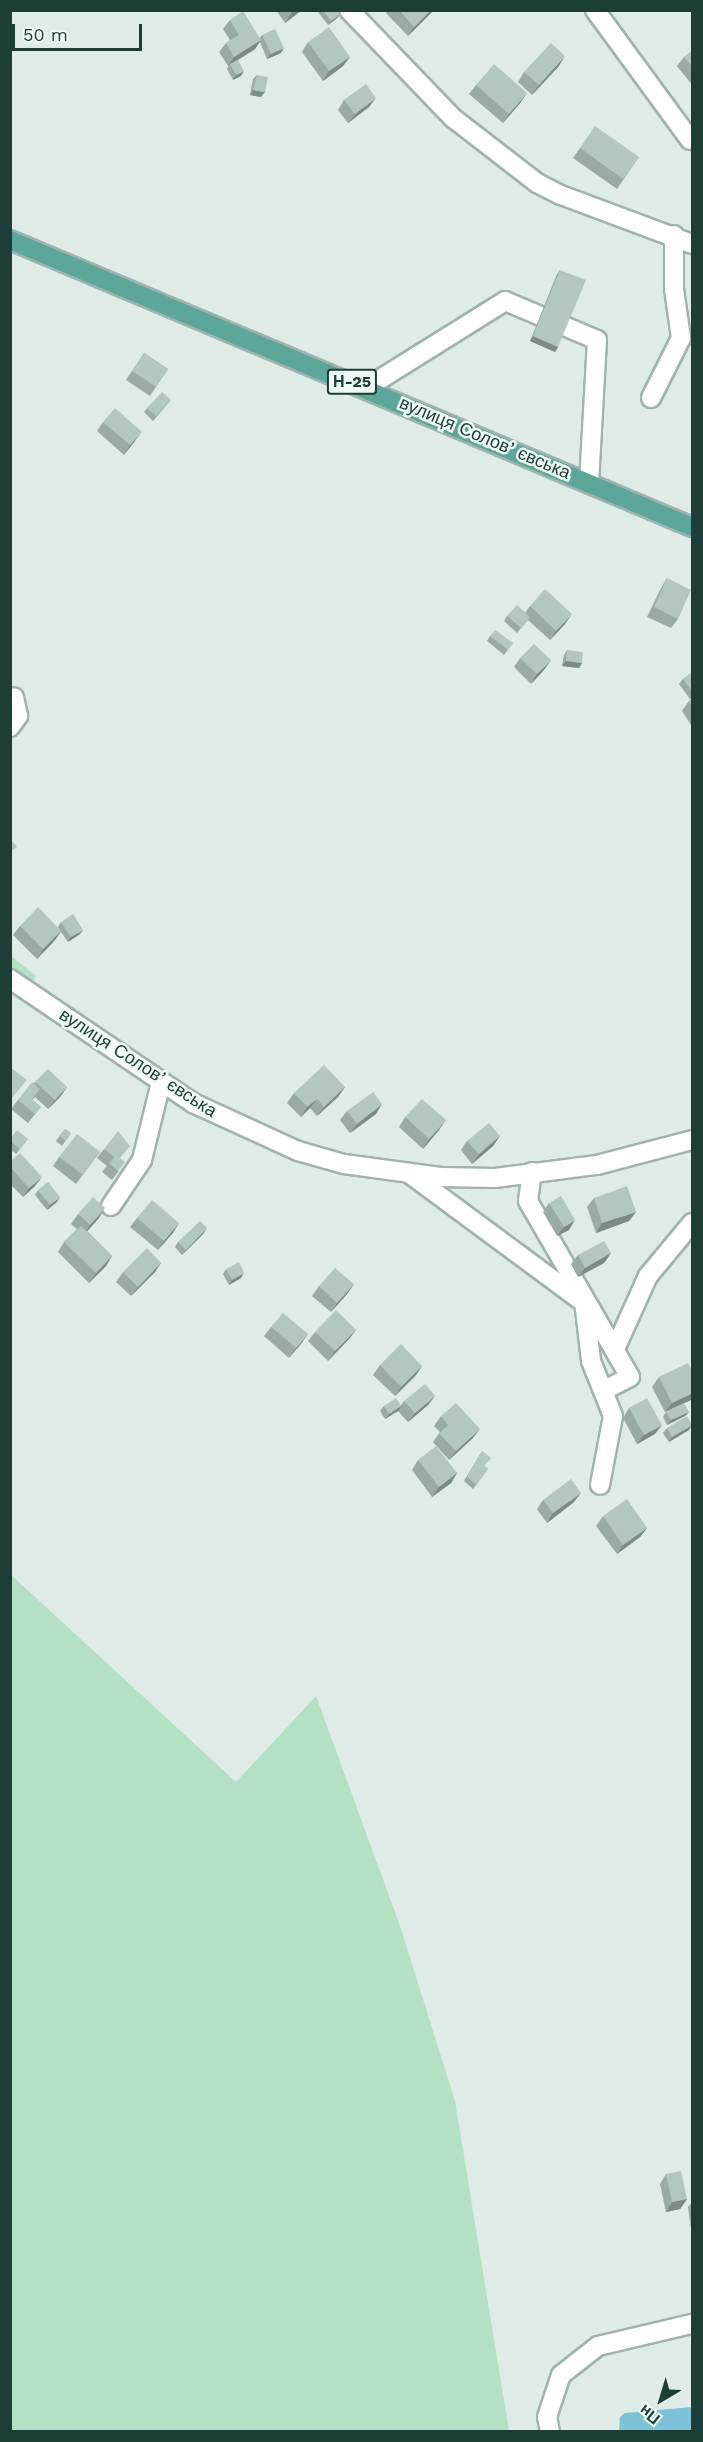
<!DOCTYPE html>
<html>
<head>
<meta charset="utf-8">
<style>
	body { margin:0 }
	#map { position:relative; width:703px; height:2442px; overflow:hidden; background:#deebe6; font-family:"Work Sans",sans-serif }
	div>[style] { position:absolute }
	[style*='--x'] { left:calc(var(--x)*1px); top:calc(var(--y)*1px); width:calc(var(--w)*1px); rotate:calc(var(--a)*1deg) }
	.green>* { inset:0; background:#b4e0c3 }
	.water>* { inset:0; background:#7ec2d8 }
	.roads { filter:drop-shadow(2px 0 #a0b3ae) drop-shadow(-2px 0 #a0b3ae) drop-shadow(0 2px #a0b3ae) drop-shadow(0 -2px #a0b3ae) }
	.minor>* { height:18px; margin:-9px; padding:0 9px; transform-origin:9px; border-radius:9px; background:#fff }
	.major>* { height:18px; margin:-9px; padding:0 9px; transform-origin:9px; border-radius:9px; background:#5da69a }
	.wall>* { inset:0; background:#9aaaa5 }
	.shaded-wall>* { inset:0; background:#7d8b86 }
	.building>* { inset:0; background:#b3c6c0 }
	span { translate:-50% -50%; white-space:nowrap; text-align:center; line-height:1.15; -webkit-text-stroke:5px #eef8f4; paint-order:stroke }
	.shield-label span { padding:2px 4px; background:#eef8f4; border:2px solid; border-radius:4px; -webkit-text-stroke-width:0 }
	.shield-label { font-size:16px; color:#1d3d37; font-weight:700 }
	.street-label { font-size:18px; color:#1d3d37 }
	.frame { position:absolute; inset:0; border:12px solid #1d3d37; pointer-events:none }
	.north { position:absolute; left:631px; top:2370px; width:60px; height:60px; -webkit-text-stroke:4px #eef8f4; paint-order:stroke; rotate:218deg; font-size:16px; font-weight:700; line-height:24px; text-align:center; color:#1d3d37 }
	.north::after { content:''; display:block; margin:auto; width:21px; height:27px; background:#1d3d37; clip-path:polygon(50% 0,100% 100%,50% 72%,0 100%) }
	.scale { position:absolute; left:12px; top:24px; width:130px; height:27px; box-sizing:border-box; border:3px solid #1d3d37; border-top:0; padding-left:8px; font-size:18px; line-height:21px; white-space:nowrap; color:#1d3d37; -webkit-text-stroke:4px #eef8f4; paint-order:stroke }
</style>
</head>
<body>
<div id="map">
	<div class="green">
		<div style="clip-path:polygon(10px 955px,36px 976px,31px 985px,11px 970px)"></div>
		<div style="clip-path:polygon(10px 1574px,236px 1782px,316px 1696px,400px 1926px,455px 2101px,509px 2431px,11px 2431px)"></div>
	</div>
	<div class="water">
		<div style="clip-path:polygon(692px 2407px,692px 2431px,619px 2431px,620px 2417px,625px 2413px)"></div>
	</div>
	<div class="roads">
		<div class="minor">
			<div style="--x:349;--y:10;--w:150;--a:46.1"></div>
			<div style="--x:453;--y:118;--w:106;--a:37.7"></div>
			<div style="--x:537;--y:183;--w:27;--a:27"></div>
			<div style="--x:561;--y:195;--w:140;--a:20.5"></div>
			<div style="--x:595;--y:10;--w:161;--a:53.8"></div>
			<div style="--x:366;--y:388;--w:164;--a:-32"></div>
			<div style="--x:505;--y:301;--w:100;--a:23"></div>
			<div style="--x:597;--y:340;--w:141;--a:93.2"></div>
			<div style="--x:651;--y:398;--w:67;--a:-63.4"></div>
			<div style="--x:681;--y:338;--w:49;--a:-98.1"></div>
			<div style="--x:674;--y:289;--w:54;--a:-90"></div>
			<div style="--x:10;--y:727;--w:14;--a:-54"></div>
			<div style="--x:18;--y:716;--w:19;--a:-102"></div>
			<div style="--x:10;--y:979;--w:221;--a:34.1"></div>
			<div style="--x:193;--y:1103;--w:115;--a:24.6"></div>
			<div style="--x:298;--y:1151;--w:48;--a:15.8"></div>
			<div style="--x:344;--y:1164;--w:97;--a:7.7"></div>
			<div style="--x:440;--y:1177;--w:55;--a:1"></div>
			<div style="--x:495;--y:1178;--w:103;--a:-7.3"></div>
			<div style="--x:597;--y:1165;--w:98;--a:-14.7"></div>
			<div style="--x:532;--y:1172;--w:29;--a:98"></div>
			<div style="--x:528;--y:1201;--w:203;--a:59.9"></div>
			<div style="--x:630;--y:1377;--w:29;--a:153"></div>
			<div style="--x:410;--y:1174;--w:215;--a:36.5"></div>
			<div style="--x:111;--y:1206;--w:55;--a:-56"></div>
			<div style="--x:142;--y:1160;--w:80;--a:-76.3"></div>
			<div style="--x:584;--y:1301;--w:60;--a:83.3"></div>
			<div style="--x:591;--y:1361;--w:59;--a:68.2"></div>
			<div style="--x:613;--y:1416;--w:70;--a:100.7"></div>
			<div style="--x:615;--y:1349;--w:80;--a:-65.7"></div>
			<div style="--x:648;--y:1276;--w:69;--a:-50.3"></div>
			<div style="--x:550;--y:2432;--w:15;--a:-101"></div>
			<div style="--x:547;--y:2417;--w:44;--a:-71.6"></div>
			<div style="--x:561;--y:2375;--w:47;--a:-38.1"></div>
			<div style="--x:598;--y:2346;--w:97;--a:-13.2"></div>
		</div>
		<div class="major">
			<div style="--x:10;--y:240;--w:740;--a:22.82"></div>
		</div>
	</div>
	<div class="wall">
		<div style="clip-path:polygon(276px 10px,302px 10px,285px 23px)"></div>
		<div style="clip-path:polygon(319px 10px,337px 10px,340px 14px,336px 19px,328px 25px,318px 12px)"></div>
		<div style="clip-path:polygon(388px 10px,434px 10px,408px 36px,386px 13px)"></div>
		<div style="clip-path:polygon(230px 20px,260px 38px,262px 35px,281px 53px,267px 59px,260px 42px,255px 49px,238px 60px,241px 76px,233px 80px,227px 69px,229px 65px,228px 66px,219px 52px,226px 43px,230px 40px,223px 29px)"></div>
		<div style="clip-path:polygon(308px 42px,350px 57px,343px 66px,323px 81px,302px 52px)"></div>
		<div style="clip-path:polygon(693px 50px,693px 86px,677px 66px,684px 57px)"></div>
		<div style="clip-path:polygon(559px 66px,532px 95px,518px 82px,524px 72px)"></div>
		<div style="clip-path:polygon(257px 75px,261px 97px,250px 95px,253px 79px)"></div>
		<div style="clip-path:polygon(476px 85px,521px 102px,503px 123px,469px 94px)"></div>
		<div style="clip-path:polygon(344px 100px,369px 107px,348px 123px,338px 110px)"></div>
		<div style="clip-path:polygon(580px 148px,639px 157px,617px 189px,573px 158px)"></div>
		<div style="clip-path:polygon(560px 270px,558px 347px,555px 352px,530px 341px,557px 274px)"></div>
		<div style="clip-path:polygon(144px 353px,168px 369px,150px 396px,126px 380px)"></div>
		<div style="clip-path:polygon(171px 400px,153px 421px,144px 412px,147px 408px)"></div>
		<div style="clip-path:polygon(103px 422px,135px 441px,124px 455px,97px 431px)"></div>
		<div style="clip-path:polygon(667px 578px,678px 619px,671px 628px,647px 617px,661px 588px)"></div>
		<div style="clip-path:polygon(530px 606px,565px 624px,550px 640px,528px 620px,517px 633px,504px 621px,507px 616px,525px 613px)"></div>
		<div style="clip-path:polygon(490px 636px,513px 643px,504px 655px,487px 641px)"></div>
		<div style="clip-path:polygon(567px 650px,582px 663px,579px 668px,562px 666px,564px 655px)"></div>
		<div style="clip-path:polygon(520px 658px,544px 670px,531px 684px,514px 667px)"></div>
		<div style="clip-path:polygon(693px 673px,693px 698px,690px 699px,679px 684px,683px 679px)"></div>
		<div style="clip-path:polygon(693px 699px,693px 728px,682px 711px,689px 701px)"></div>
		<div style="clip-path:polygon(61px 922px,80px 934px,68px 942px,61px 932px,55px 940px,37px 959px,13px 935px,20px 926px,59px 929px,58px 927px)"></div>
		<div style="clip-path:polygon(35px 1082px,67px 1087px,60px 1097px,48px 1109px,35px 1097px,32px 1100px,41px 1107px,28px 1123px,11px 1109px,18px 1100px)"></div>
		<div style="clip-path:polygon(345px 1087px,338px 1097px,317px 1116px,310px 1108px,301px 1117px,287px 1103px,294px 1093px)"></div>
		<div style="clip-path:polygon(347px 1111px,376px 1114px,350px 1133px,340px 1120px)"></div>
		<div style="clip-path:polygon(405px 1117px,439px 1130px,423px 1149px,399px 1127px)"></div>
		<div style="clip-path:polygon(65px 1129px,71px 1133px,62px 1146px,56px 1141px)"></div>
		<div style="clip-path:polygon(500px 1136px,493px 1146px,472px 1164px,461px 1150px,467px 1141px)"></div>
		<div style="clip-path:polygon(10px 1139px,28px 1139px,16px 1154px,10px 1149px)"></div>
		<div style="clip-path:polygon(104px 1149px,121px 1159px,118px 1172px,112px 1180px,102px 1172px,107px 1166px,97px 1158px)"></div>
		<div style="clip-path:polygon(100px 1152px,76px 1184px,53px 1166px,59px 1157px)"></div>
		<div style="clip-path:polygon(10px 1162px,35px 1186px,23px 1197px,10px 1184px)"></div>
		<div style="clip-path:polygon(38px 1190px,57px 1202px,47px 1210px,35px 1195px)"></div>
		<div style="clip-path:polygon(594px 1198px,629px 1221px,596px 1233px,587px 1207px)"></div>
		<div style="clip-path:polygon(549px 1203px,569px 1230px,557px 1236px,543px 1212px)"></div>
		<div style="clip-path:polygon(78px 1214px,99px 1218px,87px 1231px,112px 1256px,106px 1266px,89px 1283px,58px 1252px,64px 1242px,77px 1229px,71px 1224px)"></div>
		<div style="clip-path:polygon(137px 1218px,179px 1223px,158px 1250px,130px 1227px)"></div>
		<div style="clip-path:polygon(204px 1233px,182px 1255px,175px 1247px,178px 1242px)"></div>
		<div style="clip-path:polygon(611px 1253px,604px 1263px,578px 1277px,571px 1264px,578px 1255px)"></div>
		<div style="clip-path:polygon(161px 1263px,155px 1272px,131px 1296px,116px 1282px,123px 1272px)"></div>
		<div style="clip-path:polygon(226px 1269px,241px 1278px,229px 1285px,223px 1274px)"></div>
		<div style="clip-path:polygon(354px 1284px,347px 1294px,331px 1312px,312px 1296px,319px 1286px)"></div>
		<div style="clip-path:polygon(271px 1327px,308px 1334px,289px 1358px,264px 1336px)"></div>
		<div style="clip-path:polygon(356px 1330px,349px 1339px,328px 1361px,308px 1341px,315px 1332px)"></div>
		<div style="clip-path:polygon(380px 1365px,422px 1366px,416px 1375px,395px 1396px,373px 1375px)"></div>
		<div style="clip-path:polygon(693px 1372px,693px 1399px,665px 1412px,652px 1387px,659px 1377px)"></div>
		<div style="clip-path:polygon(404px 1401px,428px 1405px,408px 1422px,398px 1411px,385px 1419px,380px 1411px,384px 1406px,401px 1405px)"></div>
		<div style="clip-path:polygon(629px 1408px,655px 1434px,637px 1444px,623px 1418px)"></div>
		<div style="clip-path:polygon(666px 1412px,689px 1412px,685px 1416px,667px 1425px,663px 1417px)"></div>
		<div style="clip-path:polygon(441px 1416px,473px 1438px,449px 1460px,433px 1442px,440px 1432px,434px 1426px)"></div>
		<div style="clip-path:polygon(667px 1428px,689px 1430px,669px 1442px,663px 1433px)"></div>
		<div style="clip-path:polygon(482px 1451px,484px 1466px,488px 1469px,473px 1489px,464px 1481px)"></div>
		<div style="clip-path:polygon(418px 1460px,457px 1473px,451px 1483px,432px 1497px,412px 1470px)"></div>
		<div style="clip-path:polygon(543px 1500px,574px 1502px,547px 1523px,537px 1509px)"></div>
		<div style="clip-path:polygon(603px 1516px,647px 1528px,640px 1537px,617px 1554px,596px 1526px)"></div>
		<div style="clip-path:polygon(666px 2174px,687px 2199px,680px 2209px,666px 2212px,660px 2184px)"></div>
		<div style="clip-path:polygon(693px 2201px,693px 2228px,691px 2228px,688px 2207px)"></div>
	</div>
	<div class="shaded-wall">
		<div style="clip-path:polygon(295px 10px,302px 10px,285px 23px,291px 13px)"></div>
		<div style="clip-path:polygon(431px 10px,434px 10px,408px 36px,414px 27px)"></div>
		<div style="clip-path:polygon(340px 14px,336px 19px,328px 25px,331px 21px)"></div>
		<div style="clip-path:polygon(261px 40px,255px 49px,228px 66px,234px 57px)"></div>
		<div style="clip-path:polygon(284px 48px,281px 53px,267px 59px,271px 54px)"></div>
		<div style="clip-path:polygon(565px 56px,559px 66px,532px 95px,539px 85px)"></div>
		<div style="clip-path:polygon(350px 57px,343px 66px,323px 81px,329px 71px)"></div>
		<div style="clip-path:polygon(244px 71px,241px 76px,233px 80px,236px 75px)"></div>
		<div style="clip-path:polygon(253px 90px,265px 92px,261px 97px,250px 95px)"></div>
		<div style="clip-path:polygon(527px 93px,521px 102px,503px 123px,509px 114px)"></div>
		<div style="clip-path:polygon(376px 98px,369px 107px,348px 123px,355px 114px)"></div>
		<div style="clip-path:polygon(533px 336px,558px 347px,555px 352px,530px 341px)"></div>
		<div style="clip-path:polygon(142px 432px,135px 441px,124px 455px,130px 445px)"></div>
		<div style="clip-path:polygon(572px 614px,565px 624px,550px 640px,556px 631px)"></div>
		<div style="clip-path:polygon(551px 660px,544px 670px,531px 684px,537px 674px)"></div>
		<div style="clip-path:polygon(566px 661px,582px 663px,579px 668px,562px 666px)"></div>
		<div style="clip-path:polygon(83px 930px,80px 934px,68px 942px,71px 937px)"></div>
		<div style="clip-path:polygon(61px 931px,55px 940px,37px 959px,43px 949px)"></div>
		<div style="clip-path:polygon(67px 1087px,60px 1097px,48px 1109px,55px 1100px)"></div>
		<div style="clip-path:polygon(345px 1087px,338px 1097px,317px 1116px,324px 1107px)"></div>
		<div style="clip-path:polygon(317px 1099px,310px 1108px,301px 1117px,307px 1107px)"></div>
		<div style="clip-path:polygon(382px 1104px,376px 1114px,350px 1133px,357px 1124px)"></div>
		<div style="clip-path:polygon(446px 1120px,439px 1130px,423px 1149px,429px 1139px)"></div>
		<div style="clip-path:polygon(500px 1136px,493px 1146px,472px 1164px,479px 1154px)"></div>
		<div style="clip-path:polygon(42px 1177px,35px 1186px,23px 1197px,29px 1188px)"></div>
		<div style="clip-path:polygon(60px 1197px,57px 1202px,47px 1210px,50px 1205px)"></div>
		<div style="clip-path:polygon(105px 1208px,99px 1218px,84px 1235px,90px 1225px)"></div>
		<div style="clip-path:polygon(636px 1212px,629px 1221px,596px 1233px,602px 1223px)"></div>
		<div style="clip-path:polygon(575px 1220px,569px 1230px,557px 1236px,564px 1227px)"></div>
		<div style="clip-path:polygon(179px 1223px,173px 1233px,158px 1250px,164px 1241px)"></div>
		<div style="clip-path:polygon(207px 1228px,204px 1233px,182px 1255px,186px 1250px)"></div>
		<div style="clip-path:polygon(611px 1253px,604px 1263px,578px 1277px,585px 1268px)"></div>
		<div style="clip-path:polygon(112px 1256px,106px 1266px,89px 1283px,96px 1273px)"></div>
		<div style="clip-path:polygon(161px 1263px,155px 1272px,131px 1296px,138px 1287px)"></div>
		<div style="clip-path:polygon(244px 1273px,241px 1278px,229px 1285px,232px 1280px)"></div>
		<div style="clip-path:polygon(354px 1284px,347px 1294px,331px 1312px,337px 1303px)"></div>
		<div style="clip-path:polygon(356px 1330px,349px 1339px,328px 1361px,335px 1351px)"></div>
		<div style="clip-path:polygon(308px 1334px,301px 1344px,289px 1358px,296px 1348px)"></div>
		<div style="clip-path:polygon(422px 1366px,416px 1375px,395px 1396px,401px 1387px)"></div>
		<div style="clip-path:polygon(693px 1393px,693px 1399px,665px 1412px,672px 1403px)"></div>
		<div style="clip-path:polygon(435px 1396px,428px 1405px,408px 1422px,415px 1413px)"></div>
		<div style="clip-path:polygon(401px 1406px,398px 1411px,385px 1419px,389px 1414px)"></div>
		<div style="clip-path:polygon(689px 1412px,685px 1416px,667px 1425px,671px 1420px)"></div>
		<div style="clip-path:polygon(662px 1425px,655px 1434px,637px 1444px,644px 1435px)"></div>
		<div style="clip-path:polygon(692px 1425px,689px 1430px,669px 1442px,672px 1437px)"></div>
		<div style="clip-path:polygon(480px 1429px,473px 1438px,449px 1460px,456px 1451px)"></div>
		<div style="clip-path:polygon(457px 1473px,451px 1483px,432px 1497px,439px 1487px)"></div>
		<div style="clip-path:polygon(581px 1493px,574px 1502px,547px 1523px,553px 1513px)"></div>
		<div style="clip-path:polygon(647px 1528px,640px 1537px,617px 1554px,623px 1545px)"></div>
		<div style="clip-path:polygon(687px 2199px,680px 2209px,666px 2212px,672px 2202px)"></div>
	</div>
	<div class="building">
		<div style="clip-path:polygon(323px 10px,337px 10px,340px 14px,331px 21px)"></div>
		<div style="clip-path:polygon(399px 10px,431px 10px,414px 27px)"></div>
		<div style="clip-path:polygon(243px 11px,261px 40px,234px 57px,226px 43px,239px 35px,230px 20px)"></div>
		<div style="clip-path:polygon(329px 27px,350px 57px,329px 71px,308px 42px)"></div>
		<div style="clip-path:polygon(275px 29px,284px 48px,271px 54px,262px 35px)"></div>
		<div style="clip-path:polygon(551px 43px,565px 56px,539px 85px,524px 72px)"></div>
		<div style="clip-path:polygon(693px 50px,693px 68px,684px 57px)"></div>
		<div style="clip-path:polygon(238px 60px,244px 71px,236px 75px,230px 64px)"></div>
		<div style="clip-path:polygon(494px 64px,527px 93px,509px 114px,476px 85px)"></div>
		<div style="clip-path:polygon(257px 75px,268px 77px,265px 92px,253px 90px)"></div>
		<div style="clip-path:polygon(366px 84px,376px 98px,355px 114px,344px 100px)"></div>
		<div style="clip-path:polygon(595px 126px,639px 157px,623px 179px,580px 148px)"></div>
		<div style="clip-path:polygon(560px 270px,586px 280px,558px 347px,533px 336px)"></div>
		<div style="clip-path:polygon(144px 353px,168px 369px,156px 387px,132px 371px)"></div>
		<div style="clip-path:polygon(162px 392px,171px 400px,156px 416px,147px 408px)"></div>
		<div style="clip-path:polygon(115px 408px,142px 432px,130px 445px,103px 422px)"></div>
		<div style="clip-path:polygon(667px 578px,691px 590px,678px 619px,654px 607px)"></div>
		<div style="clip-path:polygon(545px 589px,572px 614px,556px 631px,530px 606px)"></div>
		<div style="clip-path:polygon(517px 605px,530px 617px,521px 628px,507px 616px)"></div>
		<div style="clip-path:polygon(495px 630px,513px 643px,508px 650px,490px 636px)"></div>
		<div style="clip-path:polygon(534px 644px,551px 660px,537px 674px,520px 658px)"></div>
		<div style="clip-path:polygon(567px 650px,583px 652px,582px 663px,566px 661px)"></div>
		<div style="clip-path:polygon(692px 672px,693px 673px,693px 693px,683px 679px)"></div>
		<div style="clip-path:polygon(693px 699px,693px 708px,689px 701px)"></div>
		<div style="clip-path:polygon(10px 839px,17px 847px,10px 852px)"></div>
		<div style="clip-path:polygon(38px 907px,61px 931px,43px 949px,20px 926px)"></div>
		<div style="clip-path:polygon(73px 914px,83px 930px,71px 937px,61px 922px)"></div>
		<div style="clip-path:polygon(324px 1065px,345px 1087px,324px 1107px,317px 1099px,307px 1107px,294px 1093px)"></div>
		<div style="clip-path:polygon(10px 1067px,27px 1080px,10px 1100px)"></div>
		<div style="clip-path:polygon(48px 1069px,67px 1087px,55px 1100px,35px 1082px)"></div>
		<div style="clip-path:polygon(32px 1082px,40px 1089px,32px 1099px,41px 1107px,35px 1114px,18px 1100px)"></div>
		<div style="clip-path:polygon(373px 1092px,382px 1104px,357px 1124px,347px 1111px)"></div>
		<div style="clip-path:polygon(422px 1099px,446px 1120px,429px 1139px,405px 1117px)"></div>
		<div style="clip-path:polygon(489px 1123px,500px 1136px,479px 1154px,467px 1141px)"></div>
		<div style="clip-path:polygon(65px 1129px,71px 1133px,66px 1141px,59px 1136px)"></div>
		<div style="clip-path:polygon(17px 1130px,28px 1139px,20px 1149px,10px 1141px,10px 1139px)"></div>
		<div style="clip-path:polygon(118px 1131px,130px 1146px,120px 1158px,125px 1162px,118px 1171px,109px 1163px,114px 1157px,104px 1149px)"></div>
		<div style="clip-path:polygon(77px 1134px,100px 1152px,83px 1175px,59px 1157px)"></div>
		<div style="clip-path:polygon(20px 1153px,42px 1177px,29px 1188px,10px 1167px,10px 1162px)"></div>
		<div style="clip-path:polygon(48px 1182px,60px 1197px,50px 1205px,38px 1190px)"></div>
		<div style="clip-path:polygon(627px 1186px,636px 1212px,602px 1223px,594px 1198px)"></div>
		<div style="clip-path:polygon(561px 1196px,575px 1220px,564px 1227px,549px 1203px)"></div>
		<div style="clip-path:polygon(93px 1197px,105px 1208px,90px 1225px,78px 1214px)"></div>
		<div style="clip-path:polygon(152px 1200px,179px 1223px,164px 1241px,137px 1218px)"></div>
		<div style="clip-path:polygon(200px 1221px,207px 1228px,186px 1250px,178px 1242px)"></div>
		<div style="clip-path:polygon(81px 1226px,112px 1256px,96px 1273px,64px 1242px)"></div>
		<div style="clip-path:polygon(604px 1241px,611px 1253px,585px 1268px,578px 1255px)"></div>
		<div style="clip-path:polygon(147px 1248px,161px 1263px,138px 1287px,123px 1272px)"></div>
		<div style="clip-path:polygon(239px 1262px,244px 1273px,232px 1280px,226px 1269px)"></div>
		<div style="clip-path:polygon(335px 1268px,354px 1284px,337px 1303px,319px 1286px)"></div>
		<div style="clip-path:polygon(336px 1310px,356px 1330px,335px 1351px,315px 1332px)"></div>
		<div style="clip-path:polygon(283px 1313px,308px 1334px,296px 1348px,271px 1327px)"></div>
		<div style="clip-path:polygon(401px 1344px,422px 1366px,401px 1387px,380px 1365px)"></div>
		<div style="clip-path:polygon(688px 1363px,693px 1372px,693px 1393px,672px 1403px,659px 1377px)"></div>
		<div style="clip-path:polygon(425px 1384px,435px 1396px,415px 1413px,404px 1401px)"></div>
		<div style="clip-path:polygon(396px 1398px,401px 1406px,389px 1414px,384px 1406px)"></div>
		<div style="clip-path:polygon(647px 1398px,662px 1425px,644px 1435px,629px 1408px)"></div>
		<div style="clip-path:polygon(456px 1403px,480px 1429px,456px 1451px,439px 1433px,448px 1425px,441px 1416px)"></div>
		<div style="clip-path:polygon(684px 1403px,689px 1412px,671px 1420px,666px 1412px)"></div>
		<div style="clip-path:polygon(687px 1416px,692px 1425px,672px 1437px,667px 1428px)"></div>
		<div style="clip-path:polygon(436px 1446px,457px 1473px,439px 1487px,418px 1460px)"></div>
		<div style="clip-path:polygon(482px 1451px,491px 1458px,484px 1466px,488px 1469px,476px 1484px,467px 1477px)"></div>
		<div style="clip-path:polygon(571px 1479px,581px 1493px,553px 1513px,543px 1500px)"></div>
		<div style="clip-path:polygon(627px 1499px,647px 1528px,623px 1545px,603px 1516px)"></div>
		<div style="clip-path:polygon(681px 2171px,687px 2199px,672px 2202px,666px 2174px)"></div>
	</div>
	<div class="shield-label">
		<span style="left:352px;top:382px">Н-25</span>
	</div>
	<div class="street-label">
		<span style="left:485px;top:438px;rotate:23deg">вулиця Соловʼєвська</span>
		<span style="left:138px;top:1063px;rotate:33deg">вулиця Соловʼєвська</span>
	</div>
	<div class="frame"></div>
	<div class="north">Пн</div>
	<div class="scale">50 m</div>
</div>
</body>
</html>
